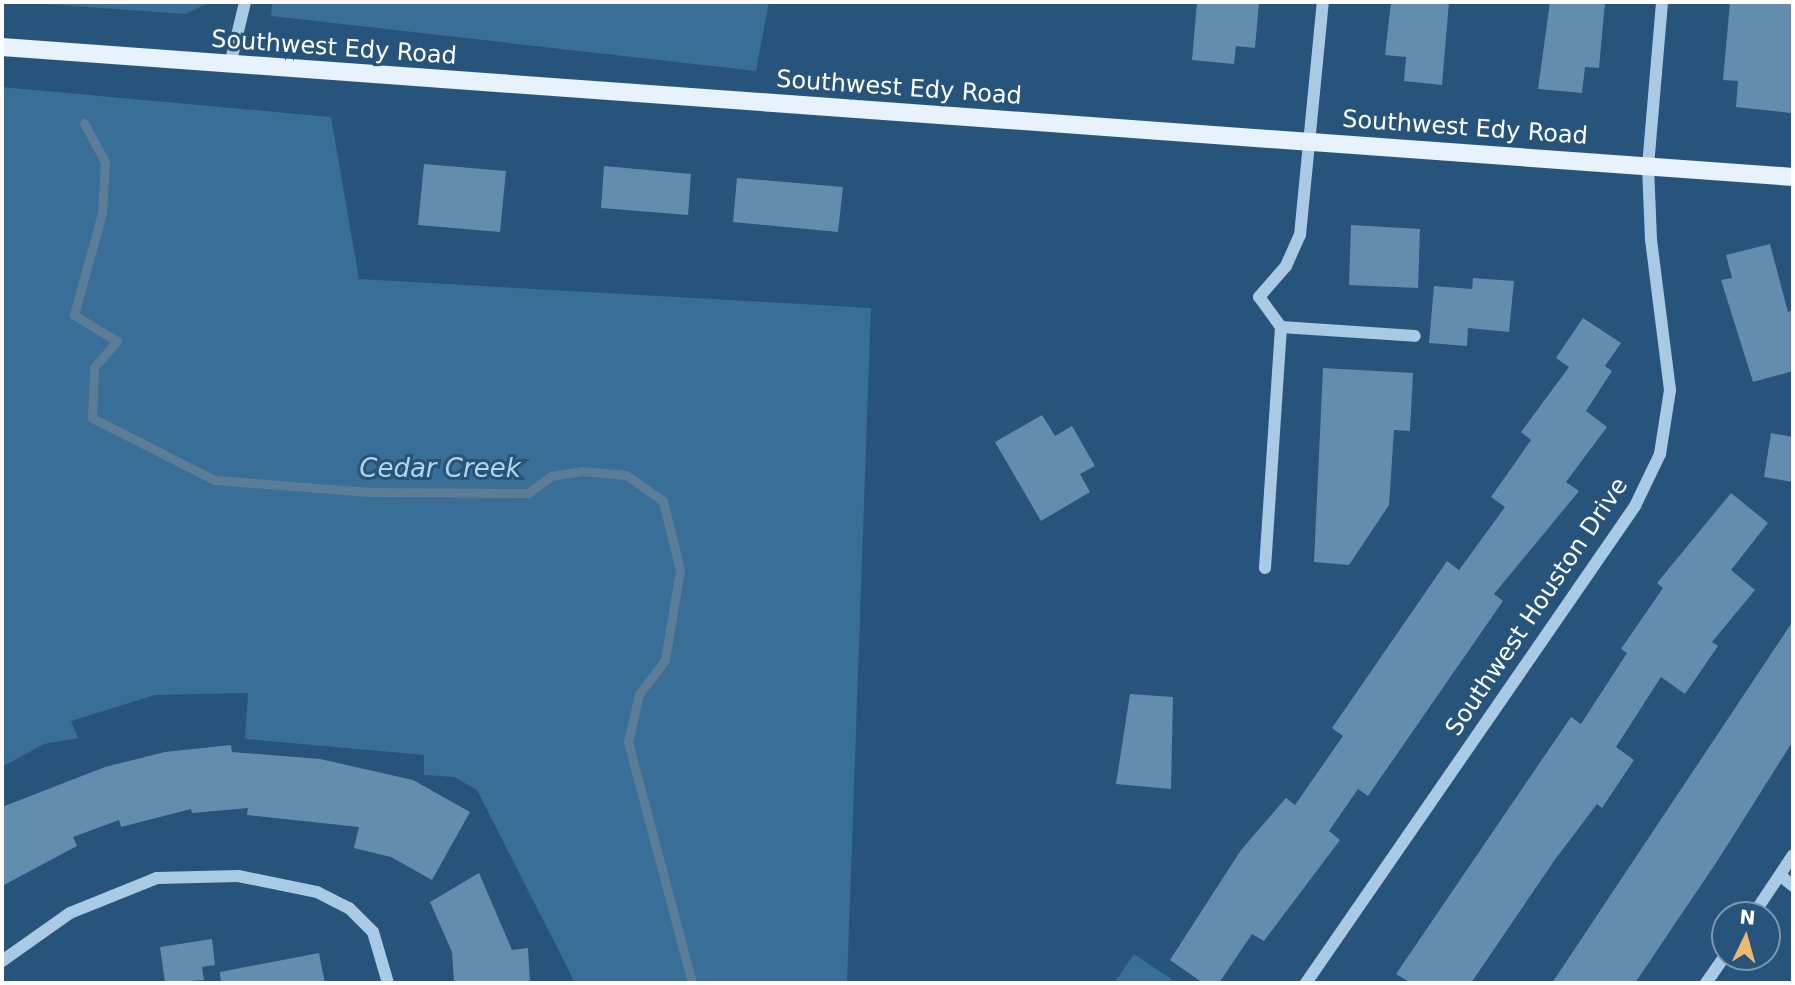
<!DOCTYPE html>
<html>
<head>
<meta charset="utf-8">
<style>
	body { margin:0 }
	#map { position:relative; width:1795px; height:985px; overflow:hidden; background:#26547a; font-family:"DejaVu Sans",sans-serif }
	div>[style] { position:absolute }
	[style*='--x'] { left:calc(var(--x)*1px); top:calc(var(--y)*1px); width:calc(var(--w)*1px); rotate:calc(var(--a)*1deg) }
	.green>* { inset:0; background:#396e97 }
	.stream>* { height:9px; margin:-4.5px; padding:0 4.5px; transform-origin:4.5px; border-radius:4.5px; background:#5b7d98 }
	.building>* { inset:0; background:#628dae }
	.minor>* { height:12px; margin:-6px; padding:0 6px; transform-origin:6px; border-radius:6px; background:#a9cae4 }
	.major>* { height:18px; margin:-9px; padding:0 9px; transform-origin:9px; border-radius:9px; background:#e8f2fc }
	span { translate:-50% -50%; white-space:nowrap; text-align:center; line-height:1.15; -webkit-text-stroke:6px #26547a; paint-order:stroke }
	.street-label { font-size:24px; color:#fff }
	.water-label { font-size:26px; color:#b4d4ec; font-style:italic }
	.frame { position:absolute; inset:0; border:4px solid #fff; pointer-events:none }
	.north { position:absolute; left:1711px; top:901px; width:70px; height:70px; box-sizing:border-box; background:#26547a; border:2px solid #7d98af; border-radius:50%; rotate:5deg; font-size:19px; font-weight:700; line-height:28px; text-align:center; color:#fff }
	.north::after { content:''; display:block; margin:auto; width:24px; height:32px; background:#edb96e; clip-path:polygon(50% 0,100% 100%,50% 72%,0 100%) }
</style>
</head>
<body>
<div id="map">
	<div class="green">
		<div style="clip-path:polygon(16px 2px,210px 2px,186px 14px)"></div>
		<div style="clip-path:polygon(272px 2px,769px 2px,756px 71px,271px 16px)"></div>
		<div style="clip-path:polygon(2px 87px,331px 117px,359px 279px,871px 308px,847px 983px,575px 983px,477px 790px,454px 777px,424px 775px,424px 755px,245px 739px,248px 693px,155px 695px,71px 721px,78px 738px,44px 744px,2px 767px)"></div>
		<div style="clip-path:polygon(1134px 954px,1177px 983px,1114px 983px)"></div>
	</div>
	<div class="stream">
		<div style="--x:84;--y:123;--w:44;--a:61.7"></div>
		<div style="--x:105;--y:162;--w:51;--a:93.4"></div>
		<div style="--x:102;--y:213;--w:106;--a:105.4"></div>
		<div style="--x:74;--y:315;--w:50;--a:31.2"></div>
		<div style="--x:117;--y:341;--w:35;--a:131"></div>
		<div style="--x:94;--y:367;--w:51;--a:92.2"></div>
		<div style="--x:92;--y:418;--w:138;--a:26.8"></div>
		<div style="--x:215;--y:480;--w:155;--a:4.4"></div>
		<div style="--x:370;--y:492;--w:158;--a:0.4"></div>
		<div style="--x:528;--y:493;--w:29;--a:-36"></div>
		<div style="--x:551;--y:476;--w:30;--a:-9"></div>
		<div style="--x:581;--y:471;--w:45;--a:5.1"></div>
		<div style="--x:626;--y:475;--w:45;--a:35.1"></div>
		<div style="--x:663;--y:501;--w:71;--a:76.2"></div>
		<div style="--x:680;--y:570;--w:91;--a:99.5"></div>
		<div style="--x:665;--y:660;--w:43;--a:127.4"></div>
		<div style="--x:639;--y:694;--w:49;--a:102.9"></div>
		<div style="--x:628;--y:742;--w:249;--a:75.1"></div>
	</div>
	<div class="building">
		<div style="clip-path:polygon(1197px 2px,1259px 2px,1255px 48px,1236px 46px,1234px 64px,1192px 60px)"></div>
		<div style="clip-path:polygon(1391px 2px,1449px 2px,1442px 85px,1404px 81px,1406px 57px,1385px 55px)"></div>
		<div style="clip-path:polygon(1550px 2px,1605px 2px,1599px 68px,1585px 67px,1582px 93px,1538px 89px)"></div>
		<div style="clip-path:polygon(1730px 2px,1793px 2px,1791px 113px,1736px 107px,1738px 81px,1723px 80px)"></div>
		<div style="clip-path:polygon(424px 164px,506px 171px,500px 232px,418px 225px)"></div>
		<div style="clip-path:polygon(604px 166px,691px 174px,688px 215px,601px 208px)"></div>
		<div style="clip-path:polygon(737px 178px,843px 187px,838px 232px,733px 222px)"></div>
		<div style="clip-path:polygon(1351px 225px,1420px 229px,1418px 288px,1349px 285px)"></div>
		<div style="clip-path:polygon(1770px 244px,1788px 312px,1793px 310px,1793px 371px,1753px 382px,1721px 280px,1732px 278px,1726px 255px)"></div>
		<div style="clip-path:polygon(1473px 278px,1514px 281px,1509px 332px,1468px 328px,1467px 346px,1429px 343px,1434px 286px,1472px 289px)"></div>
		<div style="clip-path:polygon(1583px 318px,1621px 343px,1605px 366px,1612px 371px,1586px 411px,1607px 427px,1566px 482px,1579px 491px,1494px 594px,1503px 601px,1368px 796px,1358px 789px,1329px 831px,1340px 840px,1264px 941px,1252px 934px,1219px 983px,1203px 983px,1170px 960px,1241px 850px,1286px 798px,1295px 805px,1343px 736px,1332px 728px,1447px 561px,1459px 570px,1505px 507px,1491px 497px,1531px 440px,1521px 432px,1569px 367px,1556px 358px)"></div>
		<div style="clip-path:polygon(1323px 368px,1413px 373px,1410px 431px,1394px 430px,1389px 505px,1349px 565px,1314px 562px)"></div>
		<div style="clip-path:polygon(1042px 415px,1055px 436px,1072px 426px,1095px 466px,1080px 474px,1090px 492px,1041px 521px,995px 442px)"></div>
		<div style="clip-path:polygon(1771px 433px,1793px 437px,1793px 482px,1764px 477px)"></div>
		<div style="clip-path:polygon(1731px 493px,1768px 523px,1731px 570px,1755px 590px,1712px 642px,1718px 646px,1685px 694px,1661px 677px,1616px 747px,1634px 760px,1602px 808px,1597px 804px,1554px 861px,1471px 983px,1411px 983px,1396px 974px,1571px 717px,1581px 724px,1627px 653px,1621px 649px,1663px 588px,1657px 583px)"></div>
		<div style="clip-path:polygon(1793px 621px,1793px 741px,1718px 860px,1635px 983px,1552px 983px)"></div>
		<div style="clip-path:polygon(1130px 694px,1173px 697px,1171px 789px,1116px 784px)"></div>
		<div style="clip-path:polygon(231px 745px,232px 752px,320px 759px,413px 780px,470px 812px,432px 880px,391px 857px,354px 848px,359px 827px,247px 815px,248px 808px,192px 813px,191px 809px,121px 827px,119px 820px,73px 837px,77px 846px,2px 886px,2px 807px,105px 767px,165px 752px)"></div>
		<div style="clip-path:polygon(479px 873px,512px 950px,528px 948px,530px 983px,454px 983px,452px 952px,430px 902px)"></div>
		<div style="clip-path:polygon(212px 939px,215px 965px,202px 967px,204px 980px,165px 983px,160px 947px)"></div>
		<div style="clip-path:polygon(319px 953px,325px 983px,221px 983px,220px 972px)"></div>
	</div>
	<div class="minor">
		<div style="--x:230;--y:65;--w:65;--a:-76.6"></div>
		<div style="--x:1281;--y:327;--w:37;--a:-126"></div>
		<div style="--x:1259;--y:297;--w:41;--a:-48.9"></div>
		<div style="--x:1286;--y:266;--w:34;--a:-66"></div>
		<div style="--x:1300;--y:235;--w:234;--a:-84.4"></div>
		<div style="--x:1265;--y:568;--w:242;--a:-86.2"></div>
		<div style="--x:1281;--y:327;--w:134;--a:3.8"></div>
		<div style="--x:1780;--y:875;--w:17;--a:40"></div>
		<div style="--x:1753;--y:915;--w:72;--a:-56.3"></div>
		<div style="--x:2;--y:961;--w:83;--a:-35.2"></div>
		<div style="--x:70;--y:913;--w:94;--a:-21.9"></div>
		<div style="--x:157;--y:878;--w:81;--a:-1.4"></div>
		<div style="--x:238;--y:876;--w:81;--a:11.4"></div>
		<div style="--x:317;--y:892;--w:36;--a:27"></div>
		<div style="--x:349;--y:908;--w:34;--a:45"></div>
		<div style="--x:373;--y:932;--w:53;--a:73.6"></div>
		<div style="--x:1306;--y:983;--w:579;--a:-55.4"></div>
		<div style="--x:1635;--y:506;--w:58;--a:-64.3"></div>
		<div style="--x:1660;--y:454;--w:65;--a:-81.1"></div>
		<div style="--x:1670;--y:390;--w:152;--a:-97.2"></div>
		<div style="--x:1651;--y:239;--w:73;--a:-92.4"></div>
		<div style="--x:1648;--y:166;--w:165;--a:-85.1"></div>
		<div style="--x:1706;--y:983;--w:33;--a:-55"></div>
	</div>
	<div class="major">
		<div style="--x:2;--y:47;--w:1796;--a:4.15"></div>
	</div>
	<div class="street-label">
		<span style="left:334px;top:48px;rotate:4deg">Southwest Edy Road</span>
		<span style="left:899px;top:88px;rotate:4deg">Southwest Edy Road</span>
		<span style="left:1465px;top:128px;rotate:4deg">Southwest Edy Road</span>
		<span style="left:1537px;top:607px;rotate:-56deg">Southwest Houston Drive</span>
	</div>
	<div class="water-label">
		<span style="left:440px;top:469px">Cedar Creek</span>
	</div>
	<div class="frame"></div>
	<div class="north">N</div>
</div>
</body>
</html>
